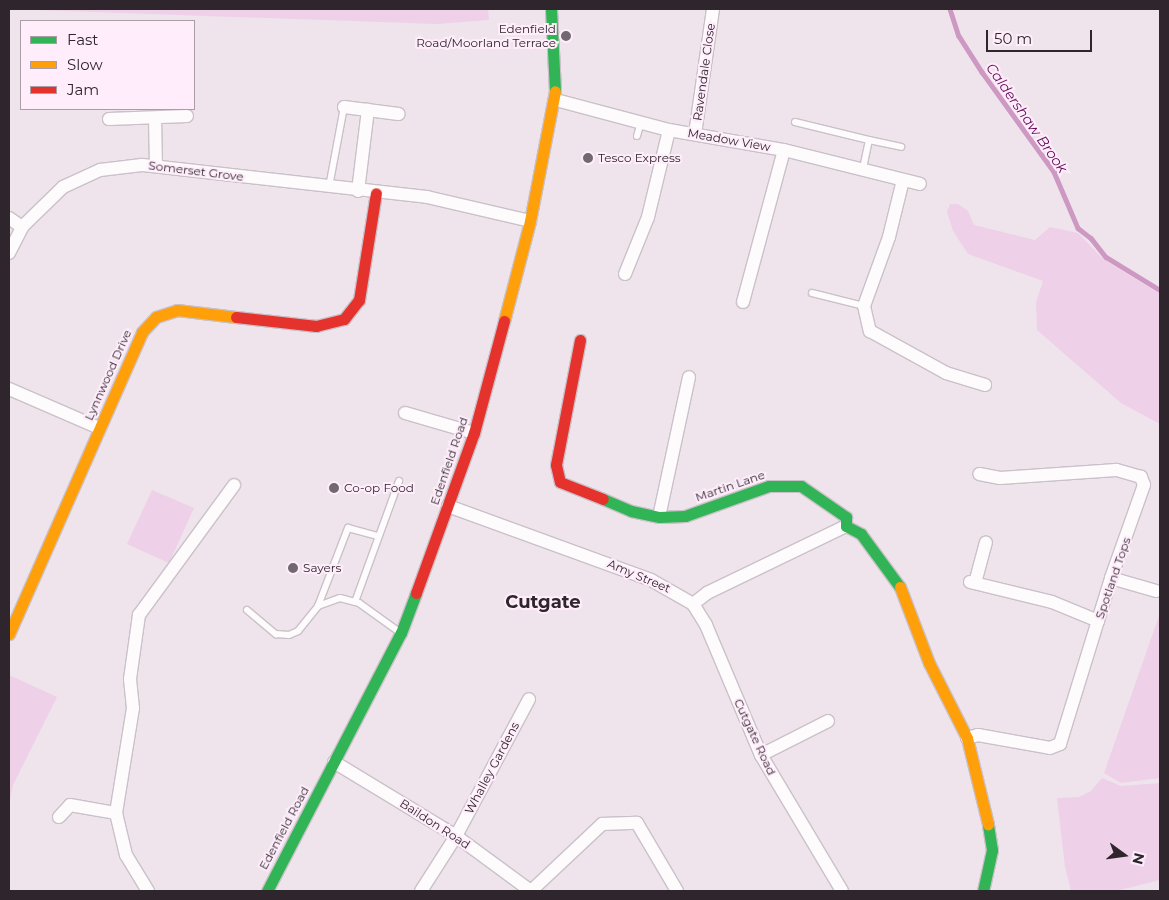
<!DOCTYPE html>
<html>
<head>
<meta charset="utf-8">
<style>
	body { margin:0 }
	#map { position:relative; width:1169px; height:900px; overflow:hidden; background:#efe4ec; font-family:Montserrat,sans-serif }
	div>[style] { position:absolute }
	[style*='--x'] { left:calc(var(--x)*1px); top:calc(var(--y)*1px); width:calc(var(--w)*1px); rotate:calc(var(--a)*1deg) }
	.green>* { inset:0; background:#eed0e8 }
	.stream>* { height:4.5px; margin:-2.25px; padding:0 2.25px; transform-origin:2.25px; border-radius:2.25px; background:#cd98c2 }
	.roads { filter:drop-shadow(1px 0 #cac1c8) drop-shadow(-1px 0 #cac1c8) drop-shadow(0 1px #cac1c8) drop-shadow(0 -1px #cac1c8) }
	.lane>* { height:6px; margin:-3px; padding:0 3px; transform-origin:3px; border-radius:3px; background:#fdfbfc }
	.street>* { height:12px; margin:-6px; padding:0 6px; transform-origin:6px; border-radius:6px; background:#fdfbfc }
	.fast>* { height:11px; margin:-5.5px; padding:0 5.5px; transform-origin:5.5px; border-radius:5.5px; background:#30b455 }
	.slow>* { height:11px; margin:-5.5px; padding:0 5.5px; transform-origin:5.5px; border-radius:5.5px; background:#ff9f0a }
	.jam>* { height:11px; margin:-5.5px; padding:0 5.5px; transform-origin:5.5px; border-radius:5.5px; background:#e5322d }
	.dots>* { width:14px; height:14px; translate:-50% -50%; box-sizing:border-box; border:2px solid #ffedfb; border-radius:50% }
	span { translate:-50% -50%; white-space:nowrap; text-align:center; line-height:1.15; -webkit-text-stroke:4px #ffedfb; paint-order:stroke }
	.poi-label { font-size:12px; color:#2e262c }
	.right { translate:-100% -50%; text-align:right }
	.left { translate:0 -50%; text-align:left }
	.street-label { font-size:12px; color:#2e262c }
	.water-label { font-size:14px; color:#610857; font-style:italic }
	.district-label { font-size:18px; color:#2e262c; font-weight:700 }
	.frame { position:absolute; inset:0; border:10px solid #2e262c; pointer-events:none }
	.legend { position:absolute; left:20px; top:20px; width:175px; height:90px; box-sizing:border-box; background:#ffedfb; border:1px solid #ab9da8; margin:0; padding:6px 9px; list-style:none; font-size:15px; color:#2e262c }
	.legend li { display:flex; align-items:center; gap:10px; height:25px }
	.legend b { width:25px; border:1px solid #ab9da8 }
	.north { position:absolute; left:1099px; top:830px; width:50px; height:50px; -webkit-text-stroke:4px #ffedfb; paint-order:stroke; rotate:104deg; font-size:14px; font-weight:700; line-height:20px; text-align:center; color:#2e262c }
	.north::after { content:''; display:block; margin:auto; width:18px; height:22px; background:#2e262c; clip-path:polygon(50% 0,100% 100%,50% 72%,0 100%) }
	.scale { position:absolute; left:986px; top:30px; width:106px; height:22px; box-sizing:border-box; border:2px solid #2e262c; border-top:0; padding-left:6px; font-size:15px; line-height:18px; white-space:nowrap; color:#2e262c; -webkit-text-stroke:4px #ffedfb; paint-order:stroke }
</style>
</head>
<body>
<div id="map">
	<div class="green">
		<div style="clip-path:polygon(9px 9px,488px 9px,489px 20px,437px 24px)"></div>
		<div style="clip-path:polygon(950px 204px,958px 204px,968px 211px,974px 225px,1035px 240px,1050px 227px,1078px 233px,1103px 259px,1160px 294px,1160px 424px,1121px 403px,1037px 330px,1036px 302px,1043px 281px,968px 254px,953px 231px,947px 212px)"></div>
		<div style="clip-path:polygon(152px 490px,194px 508px,169px 563px,127px 544px)"></div>
		<div style="clip-path:polygon(1160px 613px,1160px 778px,1121px 783px,1104px 773px)"></div>
		<div style="clip-path:polygon(9px 675px,57px 697px,13px 785px,9px 804px)"></div>
		<div style="clip-path:polygon(1102px 778px,1121px 786px,1160px 783px,1160px 880px,1116px 891px,1071px 891px,1065px 867px,1057px 798px,1079px 797px,1091px 791px)"></div>
	</div>
	<div class="stream">
		<div style="--x:950;--y:9;--w:28;--a:72"></div>
		<div style="--x:959;--y:36;--w:43;--a:57.4"></div>
		<div style="--x:982;--y:72;--w:123;--a:54.2"></div>
		<div style="--x:1054;--y:172;--w:61;--a:66.8"></div>
		<div style="--x:1078;--y:228;--w:16;--a:38"></div>
		<div style="--x:1091;--y:238;--w:24;--a:52"></div>
		<div style="--x:1106;--y:257;--w:63;--a:31.4"></div>
	</div>
	<div class="roads">
		<div class="lane">
			<div style="--x:795;--y:122;--w:76;--a:13.7"></div>
			<div style="--x:869;--y:140;--w:30;--a:102"></div>
			<div style="--x:637;--y:136;--w:15;--a:-74"></div>
			<div style="--x:869;--y:140;--w:33;--a:12"></div>
			<div style="--x:329;--y:187;--w:81;--a:-79.4"></div>
			<div style="--x:812;--y:293;--w:54;--a:14"></div>
			<div style="--x:355;--y:602;--w:129;--a:-70"></div>
			<div style="--x:318;--y:606;--w:84;--a:-69"></div>
			<div style="--x:348;--y:528;--w:31;--a:15"></div>
			<div style="--x:247;--y:610;--w:38;--a:40"></div>
			<div style="--x:276;--y:634;--w:13;--a:4"></div>
			<div style="--x:289;--y:635;--w:10;--a:-24"></div>
			<div style="--x:298;--y:631;--w:32;--a:-51"></div>
			<div style="--x:318;--y:606;--w:23;--a:-20"></div>
			<div style="--x:340;--y:598;--w:20;--a:15"></div>
			<div style="--x:359;--y:603;--w:48;--a:35.7"></div>
		</div>
		<div class="street">
			<div style="--x:556;--y:100;--w:117;--a:14.9"></div>
			<div style="--x:669;--y:130;--w:117;--a:9.9"></div>
			<div style="--x:784;--y:150;--w:140;--a:14"></div>
			<div style="--x:344;--y:107;--w:55;--a:7.3"></div>
			<div style="--x:155;--y:118;--w:48;--a:88.8"></div>
			<div style="--x:109;--y:119;--w:78;--a:-2.2"></div>
			<div style="--x:695;--y:134;--w:126;--a:-81.8"></div>
			<div style="--x:903;--y:180;--w:59;--a:103.8"></div>
			<div style="--x:889;--y:237;--w:73;--a:109.9"></div>
			<div style="--x:864;--y:306;--w:26;--a:77"></div>
			<div style="--x:870;--y:331;--w:87;--a:28.9"></div>
			<div style="--x:946;--y:373;--w:41;--a:17.1"></div>
			<div style="--x:358;--y:191;--w:82;--a:-83"></div>
			<div style="--x:9;--y:218;--w:16;--a:35"></div>
			<div style="--x:9;--y:253;--w:29;--a:-63"></div>
			<div style="--x:22;--y:227;--w:57;--a:-44.3"></div>
			<div style="--x:63;--y:187;--w:41;--a:-24.7"></div>
			<div style="--x:100;--y:170;--w:42;--a:-6.8"></div>
			<div style="--x:142;--y:165;--w:287;--a:6.4"></div>
			<div style="--x:427;--y:197;--w:106;--a:13.1"></div>
			<div style="--x:625;--y:274;--w:61;--a:-68"></div>
			<div style="--x:648;--y:217;--w:89;--a:-76.4"></div>
			<div style="--x:743;--y:302;--w:157;--a:-74.9"></div>
			<div style="--x:9;--y:389;--w:98;--a:23.4"></div>
			<div style="--x:405;--y:413;--w:72;--a:16.2"></div>
			<div style="--x:448;--y:506;--w:216;--a:20"></div>
			<div style="--x:651;--y:580;--w:48;--a:29.7"></div>
			<div style="--x:693;--y:604;--w:18;--a:-38"></div>
			<div style="--x:707;--y:593;--w:154;--a:-25.7"></div>
			<div style="--x:659;--y:517;--w:143;--a:-77.9"></div>
			<div style="--x:1111;--y:578;--w:47;--a:16.1"></div>
			<div style="--x:970;--y:582;--w:84;--a:13.7"></div>
			<div style="--x:1052;--y:602;--w:50;--a:22.4"></div>
			<div style="--x:975;--y:583;--w:42;--a:-75"></div>
			<div style="--x:693;--y:604;--w:25;--a:58"></div>
			<div style="--x:706;--y:625;--w:141;--a:67.1"></div>
			<div style="--x:761;--y:755;--w:158;--a:59.2"></div>
			<div style="--x:967;--y:738;--w:11;--a:-15"></div>
			<div style="--x:978;--y:735;--w:73;--a:10.2"></div>
			<div style="--x:1050;--y:748;--w:11;--a:-22"></div>
			<div style="--x:1060;--y:744;--w:174;--a:-72.9"></div>
			<div style="--x:1111;--y:578;--w:99;--a:-70.5"></div>
			<div style="--x:1144;--y:485;--w:9;--a:-111"></div>
			<div style="--x:1141;--y:477;--w:26;--a:-164"></div>
			<div style="--x:1116;--y:470;--w:116;--a:176.1"></div>
			<div style="--x:1000;--y:478;--w:21;--a:-169"></div>
			<div style="--x:761;--y:755;--w:75;--a:-26.9"></div>
			<div style="--x:334;--y:762;--w:143;--a:31.2"></div>
			<div style="--x:456;--y:836;--w:93;--a:36.3"></div>
			<div style="--x:59;--y:817;--w:16;--a:-47"></div>
			<div style="--x:70;--y:805;--w:47;--a:9.9"></div>
			<div style="--x:148;--y:891;--w:42;--a:-121.4"></div>
			<div style="--x:126;--y:855;--w:43;--a:-103.4"></div>
			<div style="--x:116;--y:813;--w:106;--a:-80.8"></div>
			<div style="--x:133;--y:708;--w:29;--a:-96"></div>
			<div style="--x:130;--y:679;--w:65;--a:-82"></div>
			<div style="--x:139;--y:615;--w:161;--a:-53.8"></div>
			<div style="--x:421;--y:891;--w:65;--a:-57.5"></div>
			<div style="--x:456;--y:836;--w:155;--a:-61.9"></div>
			<div style="--x:531;--y:891;--w:98;--a:-43.3"></div>
			<div style="--x:602;--y:824;--w:35;--a:-2"></div>
			<div style="--x:637;--y:823;--w:79;--a:59.5"></div>
		</div>
		<div class="fast">
			<div style="--x:551;--y:9;--w:82;--a:87.2"></div>
			<div style="--x:603;--y:499;--w:30;--a:23"></div>
			<div style="--x:631;--y:511;--w:29;--a:12"></div>
			<div style="--x:659;--y:517;--w:26;--a:-2"></div>
			<div style="--x:685;--y:516;--w:89;--a:-19.7"></div>
			<div style="--x:769;--y:486;--w:32;--a:0"></div>
			<div style="--x:801;--y:486;--w:55;--a:34.6"></div>
			<div style="--x:846;--y:517;--w:9;--a:90"></div>
			<div style="--x:846;--y:526;--w:17;--a:28"></div>
			<div style="--x:861;--y:534;--w:66;--a:53.7"></div>
			<div style="--x:267;--y:891;--w:291;--a:-62.6"></div>
			<div style="--x:401;--y:633;--w:43;--a:-69.4"></div>
			<div style="--x:983;--y:891;--w:42;--a:-77.6"></div>
			<div style="--x:992;--y:850;--w:26;--a:-99"></div>
		</div>
		<div class="slow">
			<div style="--x:504;--y:321;--w:103;--a:-75.4"></div>
			<div style="--x:530;--y:221;--w:132;--a:-79.1"></div>
			<div style="--x:900;--y:587;--w:81;--a:69.1"></div>
			<div style="--x:929;--y:663;--w:84;--a:63.1"></div>
			<div style="--x:967;--y:738;--w:89;--a:76.3"></div>
			<div style="--x:9;--y:634;--w:330;--a:-66.2"></div>
			<div style="--x:142;--y:332;--w:21;--a:-47"></div>
			<div style="--x:156;--y:317;--w:22;--a:-18"></div>
			<div style="--x:177;--y:310;--w:59;--a:6.8"></div>
		</div>
		<div class="jam">
			<div style="--x:236;--y:317;--w:81;--a:6.4"></div>
			<div style="--x:316;--y:326;--w:29;--a:-14"></div>
			<div style="--x:344;--y:319;--w:24;--a:-52"></div>
			<div style="--x:359;--y:300;--w:108;--a:-81"></div>
			<div style="--x:580;--y:340;--w:127;--a:100.9"></div>
			<div style="--x:556;--y:465;--w:17;--a:77"></div>
			<div style="--x:560;--y:482;--w:46;--a:21.6"></div>
			<div style="--x:416;--y:593;--w:170;--a:-70.1"></div>
			<div style="--x:474;--y:433;--w:116;--a:-75"></div>
		</div>
	</div>
	<div class="dots">
		<div style="left:566px;top:36px;background:#72686f"></div>
		<div style="left:588px;top:158px;background:#72686f"></div>
		<div style="left:334px;top:488px;background:#72686f"></div>
		<div style="left:293px;top:568px;background:#72686f"></div>
	</div>
	<div class="poi-label">
		<span class="right" style="left:556px;top:36px">Edenfield<br>Road/Moorland Terrace</span>
		<span class="left" style="left:598px;top:158px">Tesco Express</span>
		<span class="left" style="left:344px;top:488px">Co-op Food</span>
		<span class="left" style="left:303px;top:568px">Sayers</span>
	</div>
	<div class="street-label">
		<span style="left:704px;top:72px;rotate:-82deg">Ravendale Close</span>
		<span style="left:729px;top:140px;rotate:10deg">Meadow View</span>
		<span style="left:196px;top:171px;rotate:7deg">Somerset Grove</span>
		<span style="left:108px;top:375px;rotate:-66deg">Lynnwood Drive</span>
		<span style="left:449px;top:461px;rotate:-71deg">Edenfield Road</span>
		<span style="left:730px;top:486px;rotate:-19deg">Martin Lane</span>
		<span style="left:639px;top:576px;rotate:23deg">Amy Street</span>
		<span style="left:1113px;top:578px;rotate:-71deg">Spotland Tops</span>
		<span style="left:755px;top:737px;rotate:65deg">Cutgate Road</span>
		<span style="left:492px;top:768px;rotate:-62deg">Whalley Gardens</span>
		<span style="left:435px;top:824px;rotate:33deg">Baildon Road</span>
		<span style="left:284px;top:828px;rotate:-62deg">Edenfield Road</span>
	</div>
	<div class="water-label">
		<span style="left:1027px;top:118px;rotate:55deg">Caldershaw Brook</span>
	</div>
	<div class="district-label">
		<span style="left:543px;top:602px">Cutgate</span>
	</div>
	<div class="frame"></div>
	<ul class="legend">
	<li><b style="height:6px;background:#30b455"></b>Fast</li>
	<li><b style="height:6px;background:#ff9f0a"></b>Slow</li>
	<li><b style="height:6px;background:#e5322d"></b>Jam</li>
	</ul>
	<div class="north">N</div>
	<div class="scale">50 m</div>
</div>
</body>
</html>
